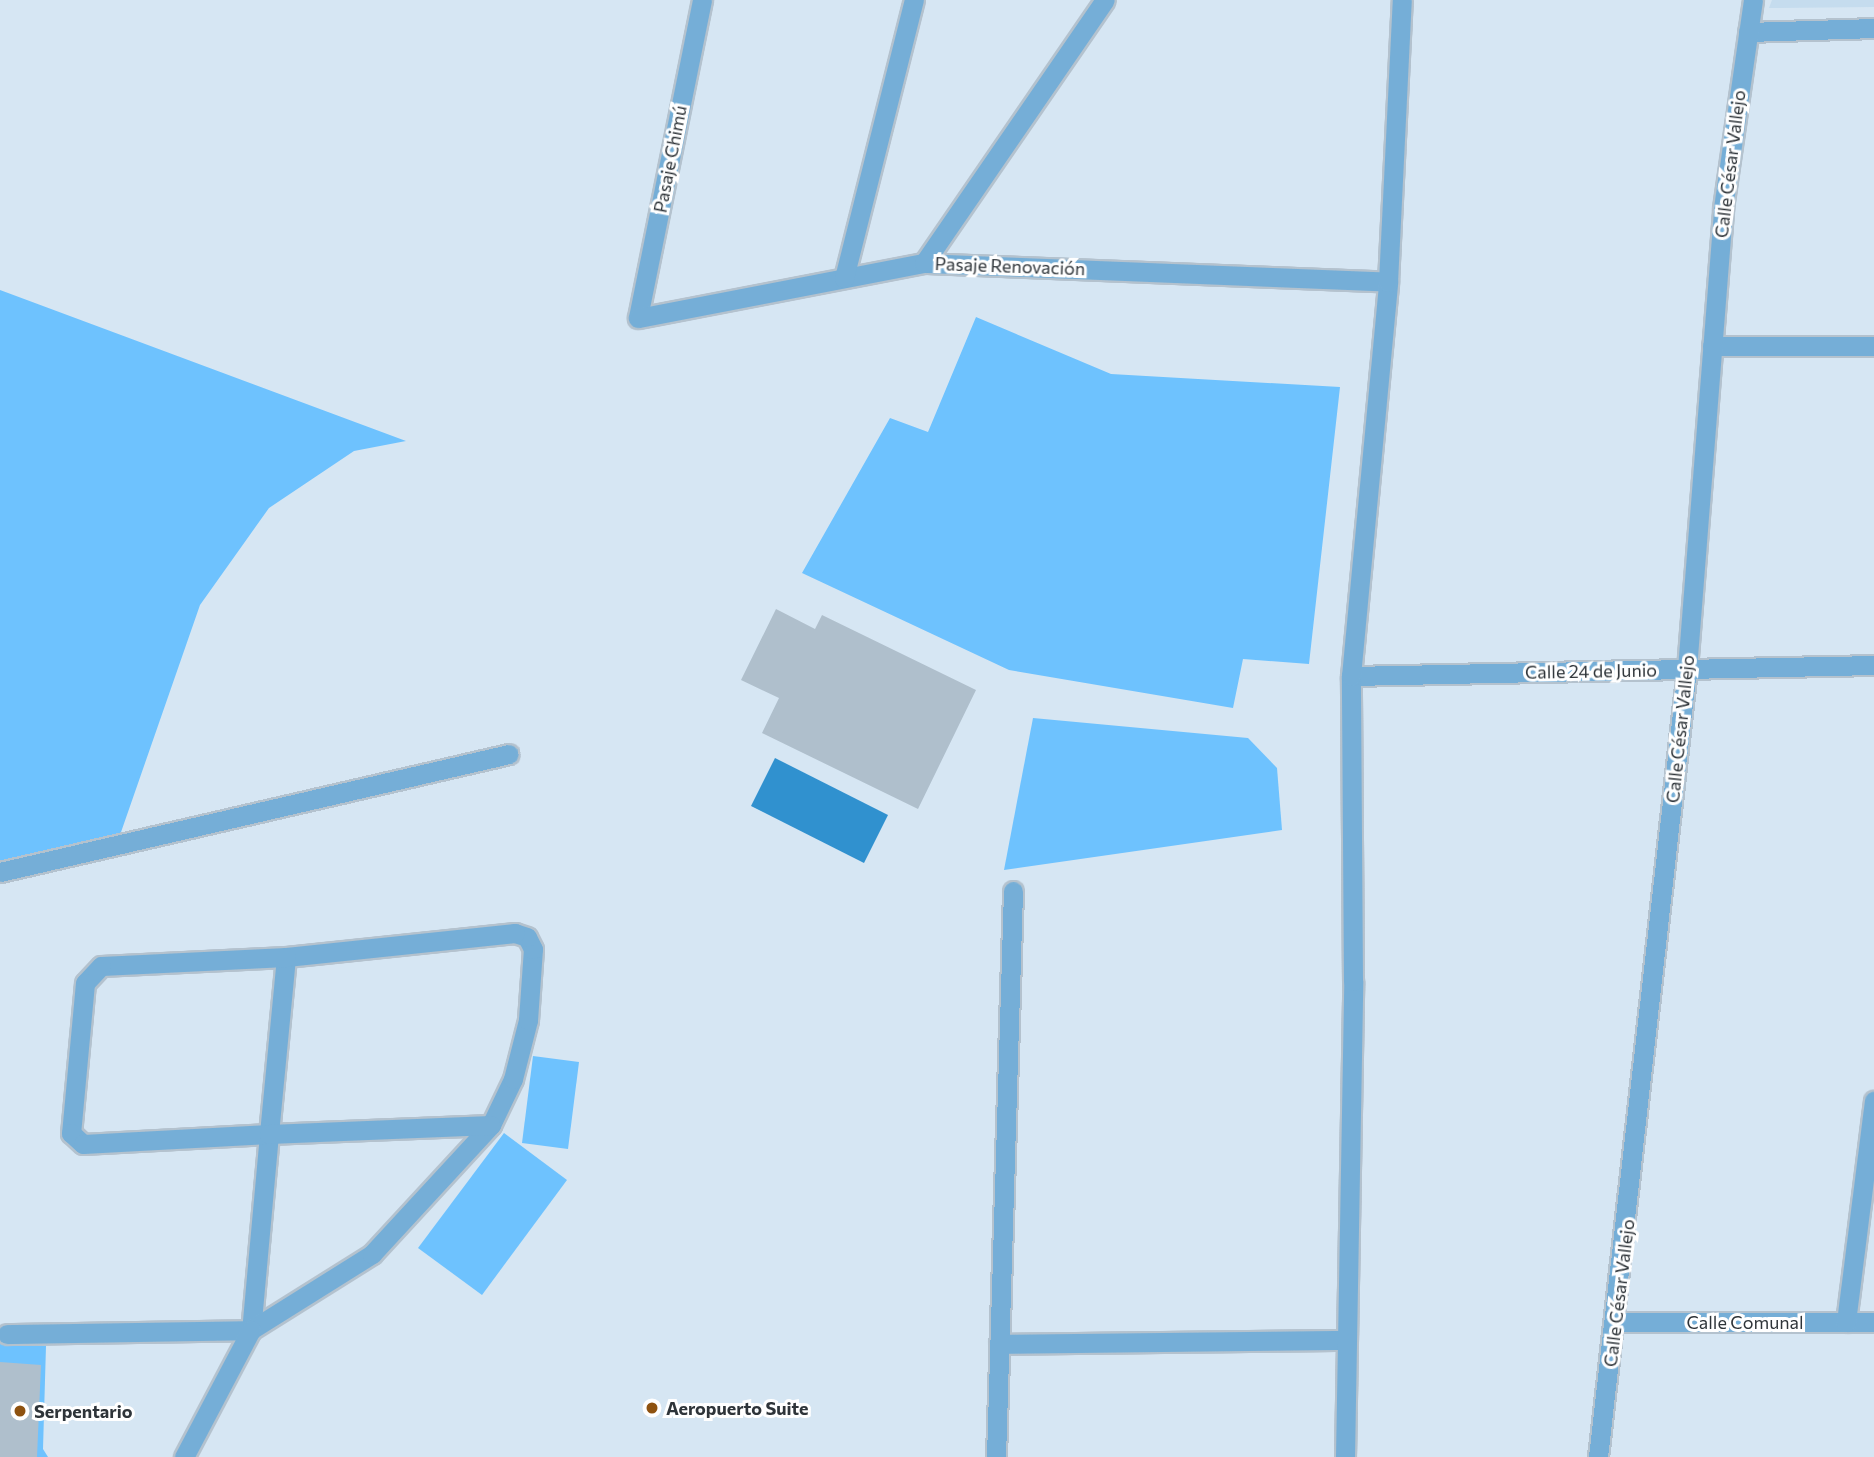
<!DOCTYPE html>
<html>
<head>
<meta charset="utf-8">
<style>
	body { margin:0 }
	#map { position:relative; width:1874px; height:1457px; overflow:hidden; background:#d6e6f3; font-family:Commissioner,sans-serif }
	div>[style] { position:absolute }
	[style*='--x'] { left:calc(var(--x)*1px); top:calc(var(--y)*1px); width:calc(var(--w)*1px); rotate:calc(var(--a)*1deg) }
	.built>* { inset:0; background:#c5dcee }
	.green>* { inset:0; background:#6ec2fe }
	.water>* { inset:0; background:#3091cf }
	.building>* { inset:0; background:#afbfcc }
	.roads { filter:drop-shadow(2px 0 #b4c2ce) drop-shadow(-2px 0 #b4c2ce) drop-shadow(0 2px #b4c2ce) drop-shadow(0 -2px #b4c2ce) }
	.minor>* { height:19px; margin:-9.5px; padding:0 9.5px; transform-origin:9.5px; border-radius:9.5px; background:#75aed7 }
	.tertiary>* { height:19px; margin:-9.5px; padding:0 9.5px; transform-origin:9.5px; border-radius:9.5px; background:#75aed7 }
	.dots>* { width:19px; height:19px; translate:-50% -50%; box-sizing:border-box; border:4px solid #fff; border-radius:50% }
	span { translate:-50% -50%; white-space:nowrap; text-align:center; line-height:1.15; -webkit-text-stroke:6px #fff; paint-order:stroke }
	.street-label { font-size:18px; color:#2e3439 }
	.poi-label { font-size:18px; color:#2e3439; font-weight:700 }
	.left { translate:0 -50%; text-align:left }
</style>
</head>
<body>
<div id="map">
	<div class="built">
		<div style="clip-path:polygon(1772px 0,1874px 0,1874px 7px,1769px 8px)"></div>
	</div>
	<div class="green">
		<div style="clip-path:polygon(0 290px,406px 441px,354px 451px,269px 508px,200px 605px,120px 835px,0 865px)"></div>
		<div style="clip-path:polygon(976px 317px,1111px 374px,1340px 387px,1309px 664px,1243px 659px,1233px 708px,1009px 670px,802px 573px,890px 418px,928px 432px)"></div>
		<div style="clip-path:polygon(1033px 718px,1248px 738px,1277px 768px,1282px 830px,1004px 870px)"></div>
		<div style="clip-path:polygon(533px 1056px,579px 1062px,568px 1149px,522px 1143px)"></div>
		<div style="clip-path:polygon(504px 1133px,567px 1180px,482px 1295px,418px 1248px)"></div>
		<div style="clip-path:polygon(0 1342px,46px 1346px,43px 1449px,48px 1457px,0 1457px)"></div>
	</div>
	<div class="water">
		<div style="clip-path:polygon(775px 758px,888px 815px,864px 863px,751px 806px)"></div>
	</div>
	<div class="building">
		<div style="clip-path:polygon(776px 609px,815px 629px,822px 615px,976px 690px,918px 809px,762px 733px,779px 698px,741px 680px)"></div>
		<div style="clip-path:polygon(0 1362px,41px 1365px,37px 1457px,0 1457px)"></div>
	</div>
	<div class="roads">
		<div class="minor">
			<div style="--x:702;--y:0;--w:324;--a:101.4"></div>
			<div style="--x:638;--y:318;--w:291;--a:-10.9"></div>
			<div style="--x:924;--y:263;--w:464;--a:2.3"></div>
			<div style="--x:1748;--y:32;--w:126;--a:-1.8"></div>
			<div style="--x:924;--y:263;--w:319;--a:-55.5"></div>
			<div style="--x:844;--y:278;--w:287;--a:-75.9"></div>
			<div style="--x:1712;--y:346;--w:162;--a:0"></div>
			<div style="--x:1351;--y:676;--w:523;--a:-1.2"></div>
			<div style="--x:0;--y:872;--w:522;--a:-13.05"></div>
			<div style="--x:286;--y:957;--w:178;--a:95.5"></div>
			<div style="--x:269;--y:1134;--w:197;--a:95.2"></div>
			<div style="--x:251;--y:1330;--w:143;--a:-32.1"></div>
			<div style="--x:372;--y:1254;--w:176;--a:-47.3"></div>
			<div style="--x:491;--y:1125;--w:51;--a:-64.4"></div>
			<div style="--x:513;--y:1079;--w:61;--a:-75.7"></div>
			<div style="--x:528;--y:1020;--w:71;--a:-86"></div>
			<div style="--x:533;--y:949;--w:13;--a:-117"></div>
			<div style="--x:527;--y:937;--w:13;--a:-162"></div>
			<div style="--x:515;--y:933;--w:230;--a:174"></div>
			<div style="--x:286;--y:957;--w:185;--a:177.2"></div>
			<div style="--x:101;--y:966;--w:23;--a:133"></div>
			<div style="--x:85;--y:983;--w:151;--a:95.3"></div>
			<div style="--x:71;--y:1133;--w:16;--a:43"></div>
			<div style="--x:83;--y:1144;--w:186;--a:-3.1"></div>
			<div style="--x:269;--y:1134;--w:222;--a:-2.3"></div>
			<div style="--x:1617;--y:1322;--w:257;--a:0"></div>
			<div style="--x:1846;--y:1322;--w:223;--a:-82.8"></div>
			<div style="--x:7;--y:1334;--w:244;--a:-0.9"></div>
			<div style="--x:251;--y:1330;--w:144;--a:117.8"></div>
			<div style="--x:999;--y:1344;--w:348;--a:-0.7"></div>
			<div style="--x:996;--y:1457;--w:566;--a:-88.28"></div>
			<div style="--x:1598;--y:1457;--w:793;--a:-83.56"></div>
			<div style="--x:1687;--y:669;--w:462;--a:-85.5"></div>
			<div style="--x:1723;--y:208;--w:210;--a:-81.8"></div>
		</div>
		<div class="tertiary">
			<div style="--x:1345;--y:1457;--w:476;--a:-89"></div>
			<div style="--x:1353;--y:981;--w:305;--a:-90.4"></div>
			<div style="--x:1351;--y:676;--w:396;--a:-84.6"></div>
			<div style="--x:1388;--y:282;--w:282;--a:-87.2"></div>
		</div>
	</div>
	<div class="dots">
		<div style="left:652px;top:1408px;background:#8e5210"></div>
		<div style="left:20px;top:1411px;background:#8e5210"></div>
	</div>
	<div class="street-label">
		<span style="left:670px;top:159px;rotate:-79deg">Pasaje Chimú</span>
		<span style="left:1730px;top:164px;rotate:-83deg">Calle César Vallejo</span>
		<span style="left:1010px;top:266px;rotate:2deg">Pasaje Renovación</span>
		<span style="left:1591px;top:671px;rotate:-1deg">Calle 24 de Junio</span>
		<span style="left:1680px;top:729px;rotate:-84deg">Calle César Vallejo</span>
		<span style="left:1619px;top:1293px;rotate:-83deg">Calle César Vallejo</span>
		<span style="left:1745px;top:1322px">Calle Comunal</span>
	</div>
	<div class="poi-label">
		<span class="left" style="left:666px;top:1408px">Aeropuerto Suite</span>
		<span class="left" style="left:34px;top:1411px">Serpentario</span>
	</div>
</div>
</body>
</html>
